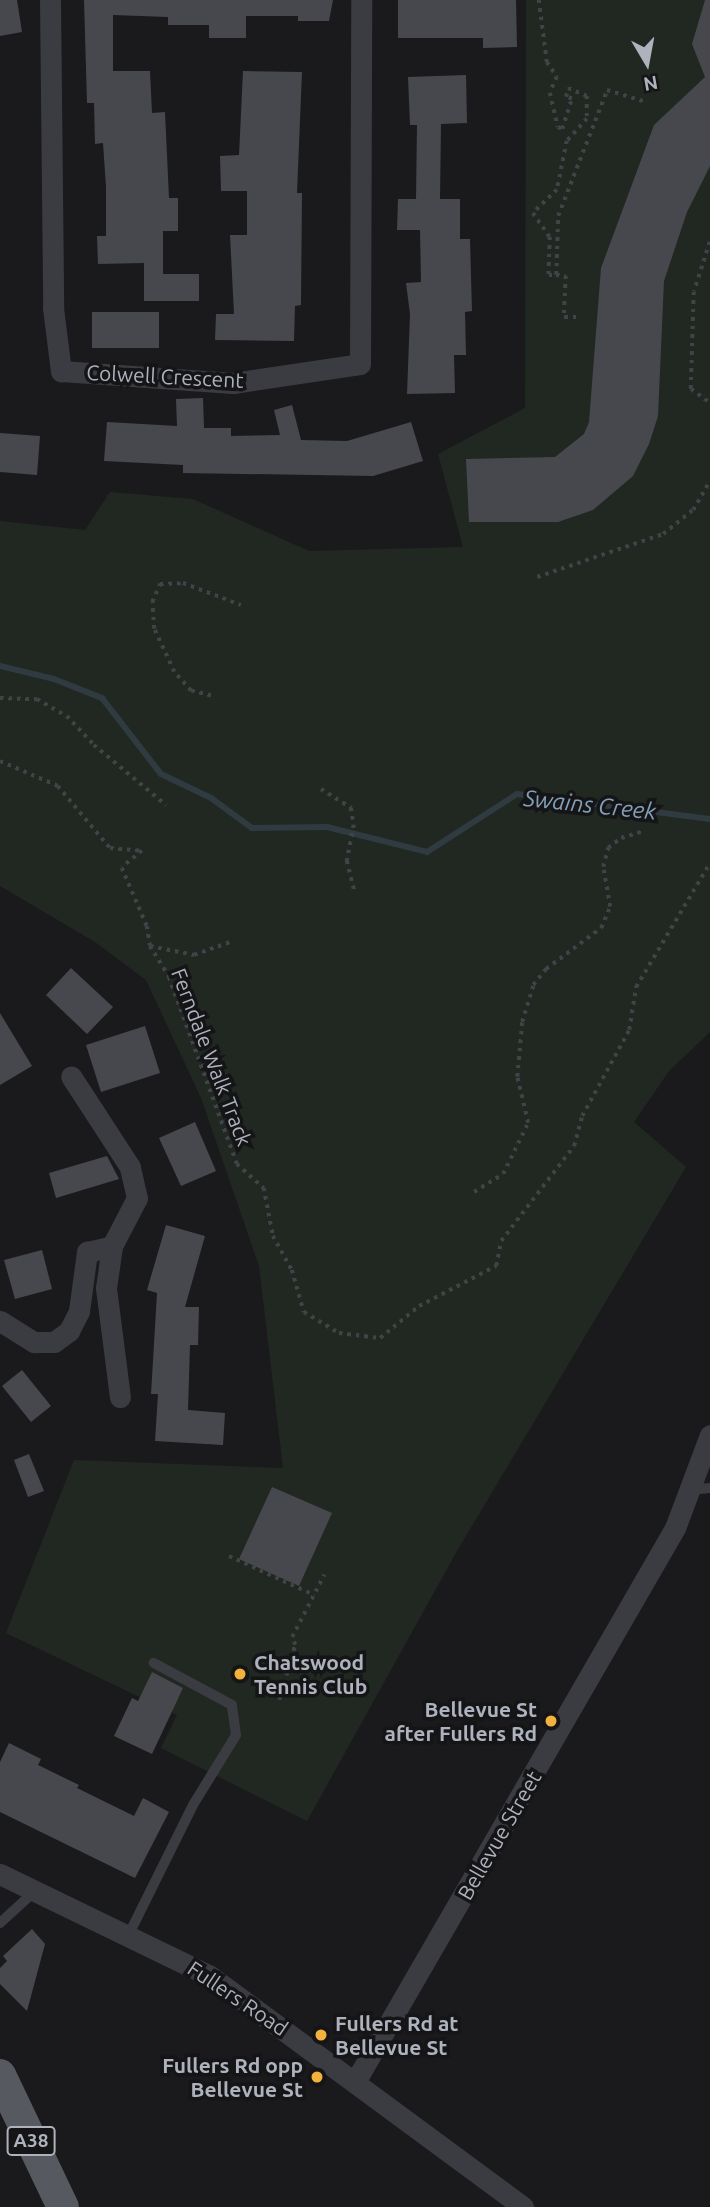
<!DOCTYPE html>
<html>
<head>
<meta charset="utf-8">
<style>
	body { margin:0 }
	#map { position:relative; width:710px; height:2207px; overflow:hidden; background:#1a1a1d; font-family:Ubuntu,sans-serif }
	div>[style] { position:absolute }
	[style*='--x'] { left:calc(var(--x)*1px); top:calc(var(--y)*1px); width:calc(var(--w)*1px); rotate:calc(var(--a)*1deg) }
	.green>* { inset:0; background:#202821 }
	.stream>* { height:6px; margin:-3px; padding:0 3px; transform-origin:3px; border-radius:3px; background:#303a41 }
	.building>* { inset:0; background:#47484d }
	.path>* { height:3.5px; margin-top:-1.75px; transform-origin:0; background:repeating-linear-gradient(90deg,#414349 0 3.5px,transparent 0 8.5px) }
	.lane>* { height:10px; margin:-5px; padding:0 5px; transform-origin:5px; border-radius:5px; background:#3b3c42 }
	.street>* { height:21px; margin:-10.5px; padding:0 10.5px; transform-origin:10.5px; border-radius:10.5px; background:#3b3c42 }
	.primary>* { height:32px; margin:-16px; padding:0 16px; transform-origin:16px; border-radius:16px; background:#575961 }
	.dots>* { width:19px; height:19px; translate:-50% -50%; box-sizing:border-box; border:4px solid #151518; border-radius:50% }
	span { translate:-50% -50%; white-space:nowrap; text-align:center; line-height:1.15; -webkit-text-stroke:7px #151518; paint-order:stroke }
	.shield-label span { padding:2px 5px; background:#151518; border:2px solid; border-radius:5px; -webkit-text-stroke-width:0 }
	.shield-label { font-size:19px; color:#adb2bc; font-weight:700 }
	.street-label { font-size:21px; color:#adb2bc }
	.poi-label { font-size:21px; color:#adb2bc; font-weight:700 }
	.left { translate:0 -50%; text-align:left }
	.right { translate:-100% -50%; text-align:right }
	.water-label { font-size:23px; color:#84a0b6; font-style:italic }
	.north { position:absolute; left:612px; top:28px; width:70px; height:70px; -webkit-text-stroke:5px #151518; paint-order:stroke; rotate:170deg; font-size:19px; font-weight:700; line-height:28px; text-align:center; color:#adb2bc }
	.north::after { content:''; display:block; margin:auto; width:24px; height:32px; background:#adb2bc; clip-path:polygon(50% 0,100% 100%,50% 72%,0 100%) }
</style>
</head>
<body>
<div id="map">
	<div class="green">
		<div style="clip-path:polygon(526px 0,710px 0,710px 1032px,669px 1071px,634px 1122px,686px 1167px,457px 1551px,307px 1821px,161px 1748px,177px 1715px,6px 1633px,74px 1460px,283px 1468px,259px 1266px,201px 1098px,146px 980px,95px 942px,0 886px,0 521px,85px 530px,110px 492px,193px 499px,309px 551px,463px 547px,438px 454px,525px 408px)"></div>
	</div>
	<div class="stream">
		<div style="--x:0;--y:666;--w:56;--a:13.5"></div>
		<div style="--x:54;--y:679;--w:52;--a:21.6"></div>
		<div style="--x:102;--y:698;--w:96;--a:52.2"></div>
		<div style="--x:161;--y:774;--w:55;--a:25.6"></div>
		<div style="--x:211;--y:798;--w:51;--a:36.2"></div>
		<div style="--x:252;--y:828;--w:75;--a:-0.8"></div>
		<div style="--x:327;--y:827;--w:103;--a:14"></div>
		<div style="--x:427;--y:852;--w:107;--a:-32.8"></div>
		<div style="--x:517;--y:794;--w:195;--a:7.4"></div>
	</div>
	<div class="building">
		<div style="clip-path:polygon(0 0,17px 0,22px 32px,0 36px)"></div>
		<div style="clip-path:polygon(84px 0,333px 0,329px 21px,298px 21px,298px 16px,246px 16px,246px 38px,209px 38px,209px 25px,168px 25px,168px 17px,113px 15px,113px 71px,150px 71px,152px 113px,165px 112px,169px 198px,178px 198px,178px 231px,163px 231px,163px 274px,199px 274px,199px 301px,144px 301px,144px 263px,98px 264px,97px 236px,106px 236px,106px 187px,103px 143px,95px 144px,94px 103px,87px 103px)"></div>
		<div style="clip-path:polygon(398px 0,516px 0,517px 47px,483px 48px,483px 38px,398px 38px)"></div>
		<div style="clip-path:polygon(705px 0,710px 0,710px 166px,687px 212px,664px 281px,658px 416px,649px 444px,633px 476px,593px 510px,558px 522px,469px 522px,466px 459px,555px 457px,584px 434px,589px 422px,601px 268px,654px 125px,705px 77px,692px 44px)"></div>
		<div style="clip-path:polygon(243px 71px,302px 72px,297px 193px,302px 193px,301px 305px,295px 306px,294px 341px,215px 340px,216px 314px,234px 314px,230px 235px,247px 235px,247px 191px,221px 191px,220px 156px,239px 155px)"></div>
		<div style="clip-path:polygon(466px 75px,467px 123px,441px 124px,440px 199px,460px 199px,460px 239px,470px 239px,472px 311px,465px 312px,466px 355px,454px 355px,455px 393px,407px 394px,410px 314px,406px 283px,421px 282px,420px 230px,397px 230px,398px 199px,416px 199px,417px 125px,410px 125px,408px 77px)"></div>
		<div style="clip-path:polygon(92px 312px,159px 312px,159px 348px,92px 348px)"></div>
		<div style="clip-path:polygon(203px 398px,204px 428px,231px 428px,231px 436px,280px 435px,274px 410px,292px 405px,301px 440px,347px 441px,411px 422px,423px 461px,373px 476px,183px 473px,183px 465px,104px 461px,107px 422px,177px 426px,176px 399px)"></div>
		<div style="clip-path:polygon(0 433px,40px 436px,37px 475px,0 472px)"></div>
		<div style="clip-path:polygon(71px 968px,113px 1007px,87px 1034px,46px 995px)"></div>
		<div style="clip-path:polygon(0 1013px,32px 1066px,0 1085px)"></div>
		<div style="clip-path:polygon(145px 1026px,160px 1073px,101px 1092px,86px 1045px)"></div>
		<div style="clip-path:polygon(195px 1122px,216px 1171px,181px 1186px,159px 1138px)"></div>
		<div style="clip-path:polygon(107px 1156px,119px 1179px,56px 1198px,49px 1173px)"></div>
		<div style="clip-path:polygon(166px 1225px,205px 1236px,185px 1307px,199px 1307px,198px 1345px,190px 1345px,188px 1410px,225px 1413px,223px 1445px,155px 1441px,158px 1394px,151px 1394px,157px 1293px,147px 1290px)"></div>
		<div style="clip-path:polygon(42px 1250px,52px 1289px,15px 1299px,4px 1260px)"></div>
		<div style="clip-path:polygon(22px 1370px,51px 1406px,31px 1422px,2px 1386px)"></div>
		<div style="clip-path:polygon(29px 1454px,44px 1491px,28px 1497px,14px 1460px)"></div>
		<div style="clip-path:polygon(272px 1487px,332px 1513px,299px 1586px,239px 1559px)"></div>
		<div style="clip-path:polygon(152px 1672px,183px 1688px,152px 1754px,114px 1736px,132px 1698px,138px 1701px)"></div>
		<div style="clip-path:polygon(9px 1743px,41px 1759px,38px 1765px,79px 1785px,77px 1788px,134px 1816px,143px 1798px,169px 1812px,135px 1878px,0 1812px,0 1762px)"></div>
		<div style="clip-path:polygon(32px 1929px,45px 1944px,27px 2011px,0 1984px,0 1968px,7px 1961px,3px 1956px)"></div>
	</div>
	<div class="path">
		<div style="--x:539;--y:0;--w:63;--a:82.6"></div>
		<div style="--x:547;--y:62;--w:18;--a:56"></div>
		<div style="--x:557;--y:77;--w:17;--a:114"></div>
		<div style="--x:550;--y:93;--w:35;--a:77"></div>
		<div style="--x:558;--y:127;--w:4;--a:27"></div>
		<div style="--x:562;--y:129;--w:32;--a:-72"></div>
		<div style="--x:572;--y:99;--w:6;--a:-162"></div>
		<div style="--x:566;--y:97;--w:9;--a:-77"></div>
		<div style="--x:568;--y:88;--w:21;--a:23"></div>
		<div style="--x:587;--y:96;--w:23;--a:90"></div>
		<div style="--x:587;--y:119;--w:30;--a:132"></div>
		<div style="--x:567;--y:141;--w:50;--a:101.5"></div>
		<div style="--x:557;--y:190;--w:33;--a:136"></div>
		<div style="--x:533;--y:213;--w:29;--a:55"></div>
		<div style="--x:550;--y:237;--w:38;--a:92"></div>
		<div style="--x:549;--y:275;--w:7;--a:0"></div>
		<div style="--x:556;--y:275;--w:59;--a:-88.1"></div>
		<div style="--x:558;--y:216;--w:135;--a:-68.7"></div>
		<div style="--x:607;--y:90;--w:38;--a:17"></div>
		<div style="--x:710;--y:242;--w:52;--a:107.7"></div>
		<div style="--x:694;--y:292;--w:97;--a:91.8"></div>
		<div style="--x:691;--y:389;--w:24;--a:36"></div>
		<div style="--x:556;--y:275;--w:10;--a:6"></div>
		<div style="--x:566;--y:276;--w:41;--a:92.8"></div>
		<div style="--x:564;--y:317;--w:15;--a:0"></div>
		<div style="--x:537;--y:577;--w:133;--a:-18.8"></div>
		<div style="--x:663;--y:534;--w:38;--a:-39"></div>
		<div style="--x:693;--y:510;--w:34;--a:-60"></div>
		<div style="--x:211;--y:696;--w:21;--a:-166"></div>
		<div style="--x:191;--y:691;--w:25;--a:-132"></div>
		<div style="--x:174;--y:672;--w:47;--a:-114.9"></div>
		<div style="--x:154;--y:629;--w:27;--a:-94"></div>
		<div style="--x:152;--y:602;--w:20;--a:-66"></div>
		<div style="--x:160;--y:584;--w:23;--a:-2"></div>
		<div style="--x:183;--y:583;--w:62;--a:20.8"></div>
		<div style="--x:0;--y:698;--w:37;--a:2"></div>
		<div style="--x:37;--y:699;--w:34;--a:30"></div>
		<div style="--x:67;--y:716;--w:40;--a:47"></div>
		<div style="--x:94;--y:745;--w:94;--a:39.8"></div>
		<div style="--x:0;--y:761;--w:63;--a:23.3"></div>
		<div style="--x:58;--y:786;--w:81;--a:50"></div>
		<div style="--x:110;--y:848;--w:32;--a:5"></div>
		<div style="--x:142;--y:851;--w:26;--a:140"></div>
		<div style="--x:122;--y:868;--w:63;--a:66.7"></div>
		<div style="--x:147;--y:926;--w:20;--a:81"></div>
		<div style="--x:150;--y:946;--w:36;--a:58"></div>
		<div style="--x:169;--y:977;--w:199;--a:70"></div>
		<div style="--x:237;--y:1164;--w:36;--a:42"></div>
		<div style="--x:264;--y:1188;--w:49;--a:79.4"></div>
		<div style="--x:273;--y:1236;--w:39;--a:61"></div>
		<div style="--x:292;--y:1270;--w:44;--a:74.1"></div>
		<div style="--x:304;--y:1312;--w:41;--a:31"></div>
		<div style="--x:339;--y:1333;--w:41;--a:7"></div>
		<div style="--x:380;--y:1338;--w:50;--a:-39.4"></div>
		<div style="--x:419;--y:1306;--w:87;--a:-27.5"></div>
		<div style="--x:496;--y:1266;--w:25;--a:-79"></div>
		<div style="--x:501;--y:1241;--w:120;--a:-52.5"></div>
		<div style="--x:574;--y:1146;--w:31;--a:-75"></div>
		<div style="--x:582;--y:1116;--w:98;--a:-61.3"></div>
		<div style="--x:629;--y:1030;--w:44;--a:-80.8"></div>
		<div style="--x:636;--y:987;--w:144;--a:-59.2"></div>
		<div style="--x:321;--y:789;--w:36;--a:32"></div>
		<div style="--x:351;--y:808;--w:17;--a:80"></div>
		<div style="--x:354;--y:825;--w:37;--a:101"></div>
		<div style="--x:347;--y:861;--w:32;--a:76"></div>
		<div style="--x:150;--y:946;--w:45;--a:11.6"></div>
		<div style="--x:194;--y:955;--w:41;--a:-19.7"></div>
		<div style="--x:474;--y:1192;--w:34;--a:-32"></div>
		<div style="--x:503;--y:1174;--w:57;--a:-63.9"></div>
		<div style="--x:528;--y:1123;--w:47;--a:-103.4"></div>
		<div style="--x:517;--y:1077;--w:55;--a:-84.8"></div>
		<div style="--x:522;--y:1022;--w:39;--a:-73"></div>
		<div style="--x:533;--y:985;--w:21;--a:-51"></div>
		<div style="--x:546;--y:969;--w:69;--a:-36.7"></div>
		<div style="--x:601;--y:928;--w:23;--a:-67"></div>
		<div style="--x:610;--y:907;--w:41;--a:-99.9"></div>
		<div style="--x:603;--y:867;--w:20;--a:-75"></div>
		<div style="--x:608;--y:848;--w:16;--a:-38"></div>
		<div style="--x:621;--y:838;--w:21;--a:-17"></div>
		<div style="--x:229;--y:1556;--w:94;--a:24.6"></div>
		<div style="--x:279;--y:1700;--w:57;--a:-73.8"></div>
		<div style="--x:295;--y:1645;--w:9;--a:-111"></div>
		<div style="--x:292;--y:1637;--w:70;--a:-62.7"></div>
	</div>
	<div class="lane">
		<div style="--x:690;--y:1490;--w:20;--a:-6"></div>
		<div style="--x:0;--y:1923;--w:47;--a:-42.4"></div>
		<div style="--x:129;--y:1934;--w:144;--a:-63.6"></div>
		<div style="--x:193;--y:1805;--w:82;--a:-58.4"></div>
		<div style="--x:236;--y:1735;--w:30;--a:-98"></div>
		<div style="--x:232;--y:1705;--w:89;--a:-151.7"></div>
	</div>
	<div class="street">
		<div style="--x:50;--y:0;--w:308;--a:89.4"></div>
		<div style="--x:53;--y:308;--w:64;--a:82.8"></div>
		<div style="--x:61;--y:371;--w:172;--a:4"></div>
		<div style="--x:233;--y:383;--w:128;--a:-8.5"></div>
		<div style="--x:360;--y:364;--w:364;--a:-89.8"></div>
		<div style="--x:112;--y:1246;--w:42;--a:98.1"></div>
		<div style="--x:106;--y:1288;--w:110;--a:82.7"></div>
		<div style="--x:0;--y:1321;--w:40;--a:32"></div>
		<div style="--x:34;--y:1342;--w:20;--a:0"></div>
		<div style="--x:54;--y:1342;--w:19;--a:-36"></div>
		<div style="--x:69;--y:1331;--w:22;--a:-63"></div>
		<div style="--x:79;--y:1311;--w:60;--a:-82.3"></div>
		<div style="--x:87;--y:1252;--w:26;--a:-13"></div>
		<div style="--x:112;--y:1246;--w:54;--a:-62.5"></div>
		<div style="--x:137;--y:1198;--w:32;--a:-103"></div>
		<div style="--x:130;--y:1167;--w:108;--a:-123"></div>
		<div style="--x:0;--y:1874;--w:233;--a:25.9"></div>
		<div style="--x:210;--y:1976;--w:389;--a:36.4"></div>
		<div style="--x:355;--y:2082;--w:640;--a:-59.99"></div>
		<div style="--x:675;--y:1528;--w:99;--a:-69.4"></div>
	</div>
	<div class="primary">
		<div style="--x:0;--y:2075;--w:146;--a:64.5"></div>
	</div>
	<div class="dots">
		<div style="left:240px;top:1674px;background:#f3b23c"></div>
		<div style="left:551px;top:1721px;background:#f3b23c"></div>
		<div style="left:321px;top:2035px;background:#f3b23c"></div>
		<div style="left:317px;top:2077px;background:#f3b23c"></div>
	</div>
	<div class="shield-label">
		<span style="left:31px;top:2141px">A38</span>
	</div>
	<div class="street-label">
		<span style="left:165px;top:376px;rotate:3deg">Colwell Crescent</span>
		<span style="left:212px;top:1057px;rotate:69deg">Ferndale Walk Track</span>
		<span style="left:499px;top:1835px;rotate:-60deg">Bellevue Street</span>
		<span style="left:238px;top:1998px;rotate:34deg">Fullers Road</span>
	</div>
	<div class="poi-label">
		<span class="left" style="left:254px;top:1674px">Chatswood<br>Tennis Club</span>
		<span class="right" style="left:537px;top:1721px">Bellevue St<br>after Fullers Rd</span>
		<span class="left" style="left:335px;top:2035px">Fullers Rd at<br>Bellevue St</span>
		<span class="right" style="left:303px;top:2077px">Fullers Rd opp<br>Bellevue St</span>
	</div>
	<div class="water-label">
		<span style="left:590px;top:805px;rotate:6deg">Swains Creek</span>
	</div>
	<div class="north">N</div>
</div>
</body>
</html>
